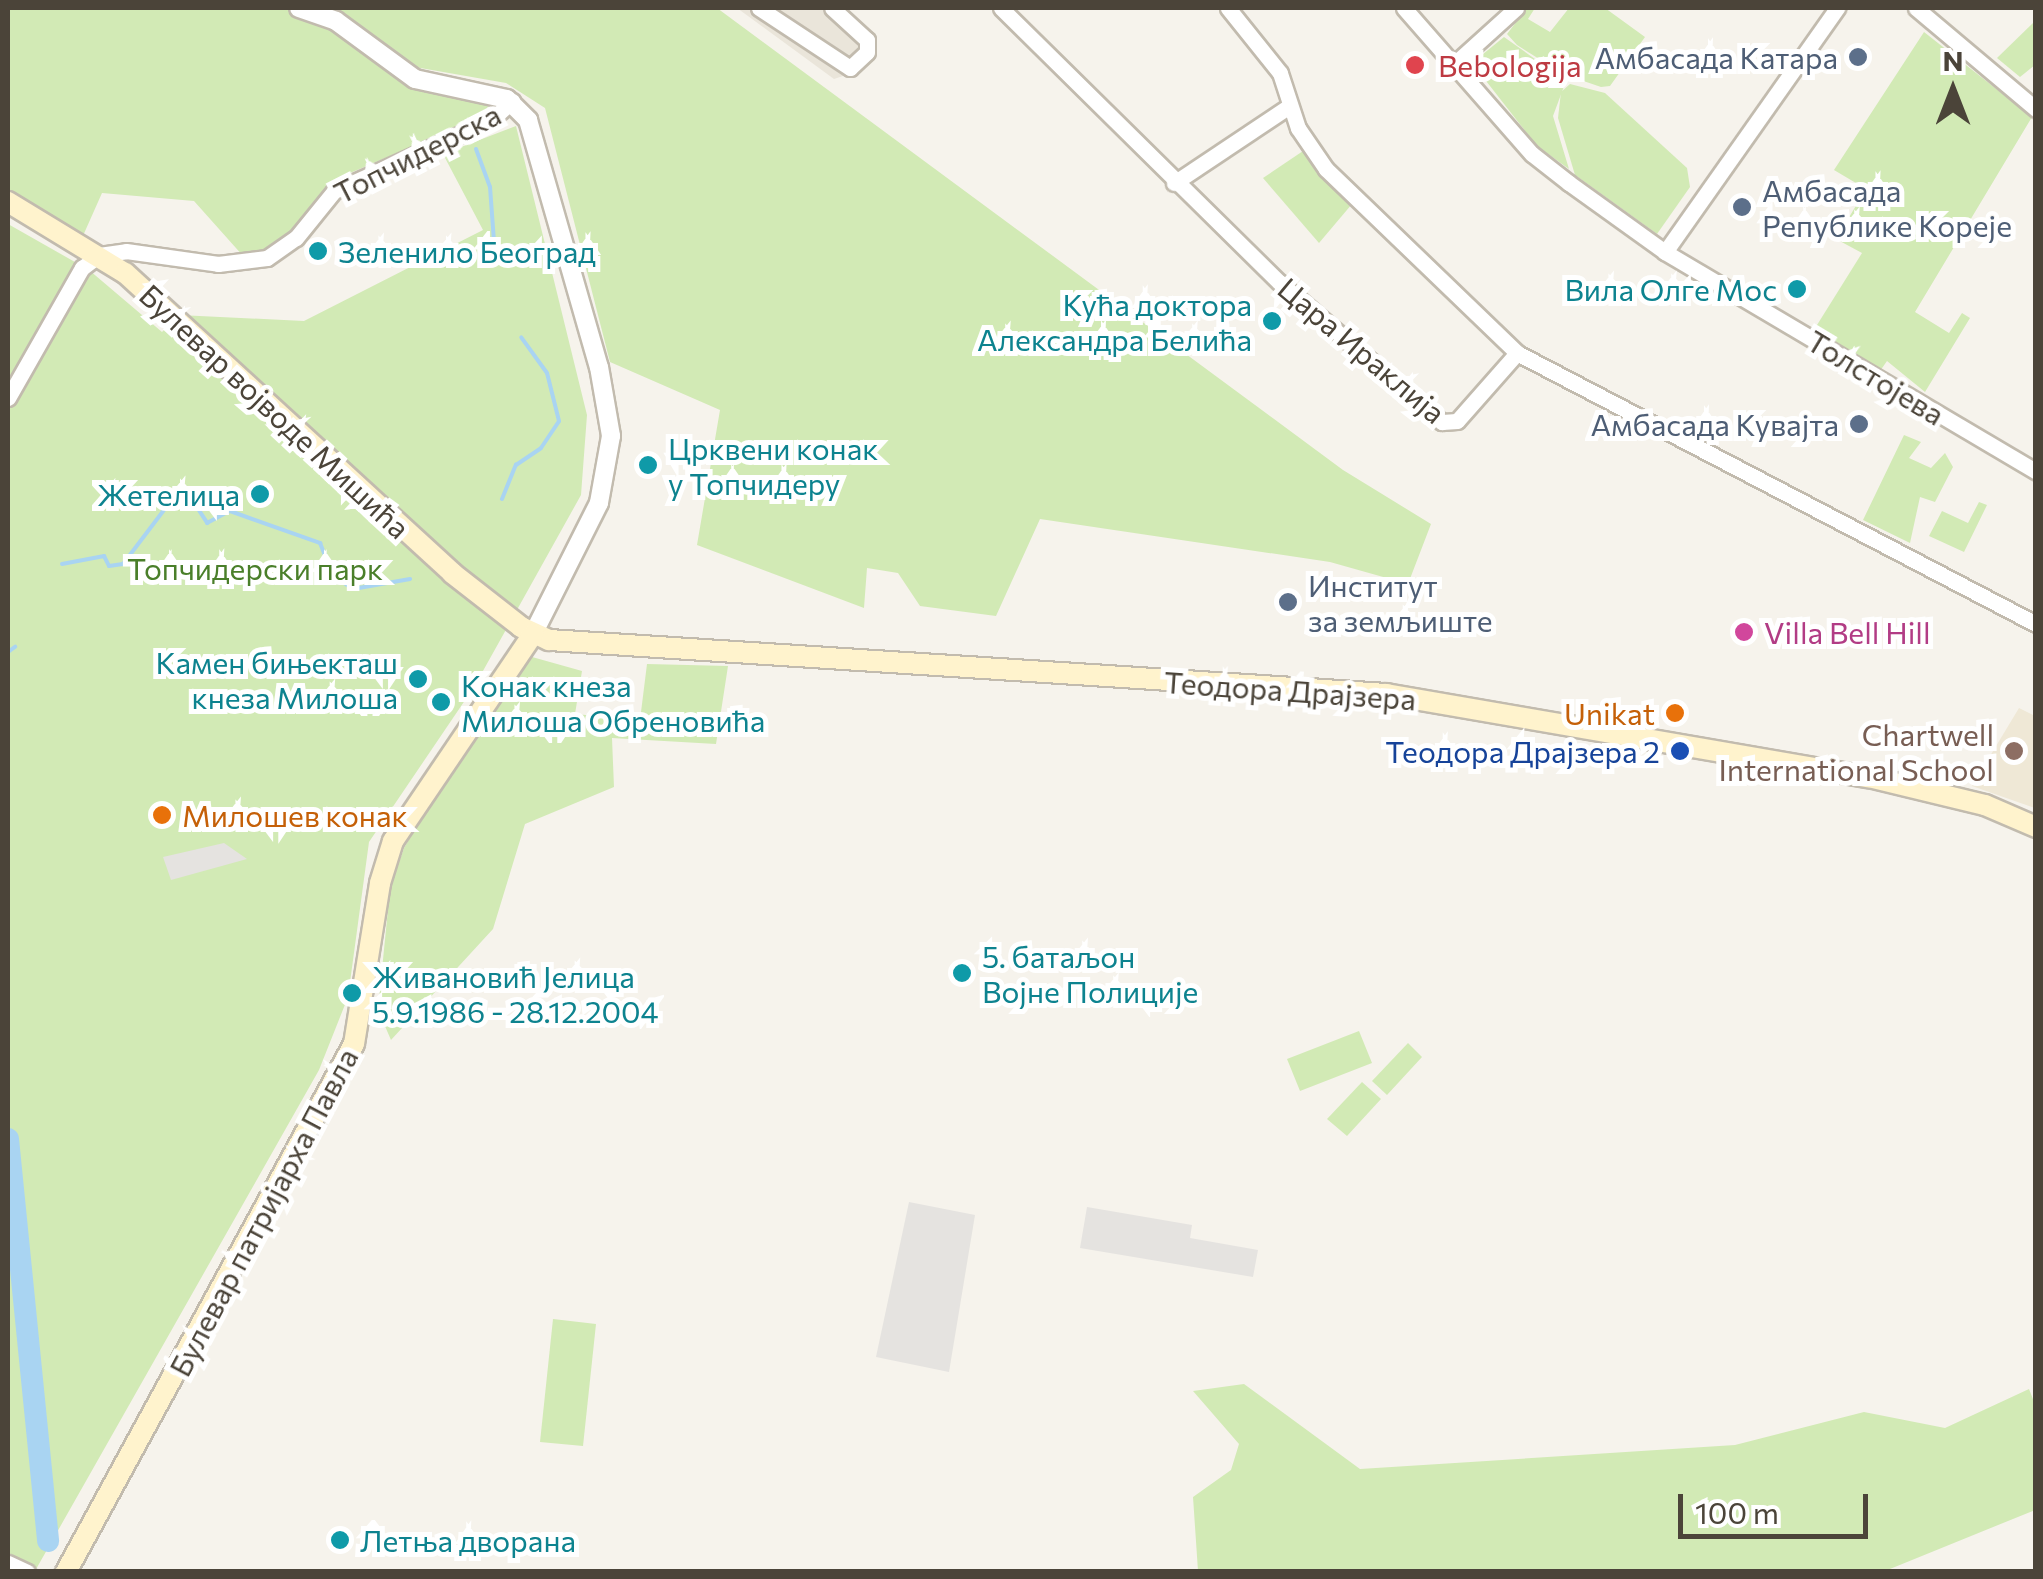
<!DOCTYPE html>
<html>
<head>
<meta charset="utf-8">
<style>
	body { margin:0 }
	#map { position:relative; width:2043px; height:1579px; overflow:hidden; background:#f6f3ec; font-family:Commissioner,sans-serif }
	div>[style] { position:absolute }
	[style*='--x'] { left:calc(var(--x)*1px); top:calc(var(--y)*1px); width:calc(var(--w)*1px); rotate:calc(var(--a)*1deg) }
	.residential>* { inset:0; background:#eae5da }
	.education>* { inset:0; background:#efe8d6 }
	.green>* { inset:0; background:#d2eab5 }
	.parking>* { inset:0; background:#e5e3e0 }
	.stream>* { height:4px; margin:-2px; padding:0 2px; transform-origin:2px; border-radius:2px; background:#a9d4f2 }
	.river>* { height:22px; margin:-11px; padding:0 11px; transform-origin:11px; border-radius:11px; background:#a9d4f2 }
	.roads { filter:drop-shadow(2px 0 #c2bbae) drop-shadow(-2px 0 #c2bbae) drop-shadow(0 2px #c2bbae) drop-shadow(0 -2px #c2bbae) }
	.minor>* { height:15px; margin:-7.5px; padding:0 7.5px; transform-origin:7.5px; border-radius:7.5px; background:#fff }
	.tertiary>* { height:18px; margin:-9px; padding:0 9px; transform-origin:9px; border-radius:9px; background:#fff }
	.secondary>* { height:20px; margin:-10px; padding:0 10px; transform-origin:10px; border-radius:10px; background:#fff3cd }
	.dots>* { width:28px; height:28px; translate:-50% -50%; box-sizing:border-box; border:5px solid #fff; border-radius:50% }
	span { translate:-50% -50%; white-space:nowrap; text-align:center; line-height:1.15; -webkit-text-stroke:10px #fff; paint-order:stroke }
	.service-label { font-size:30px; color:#4e5e75 }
	.right { translate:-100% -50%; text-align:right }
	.left { translate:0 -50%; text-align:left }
	.health-label { font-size:30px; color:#be3a42 }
	.street-label { font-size:30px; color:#4b4439 }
	.culture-label { font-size:30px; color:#0d838f }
	.park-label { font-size:30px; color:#4a7f2a }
	.hotel-label { font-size:30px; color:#b23c85 }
	.food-label { font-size:30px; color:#c56008 }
	.education-label { font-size:30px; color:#785e54 }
	.transit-label { font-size:30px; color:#164399 }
	.frame { position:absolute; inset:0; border:10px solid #4b4439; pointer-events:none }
	.north { position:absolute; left:1903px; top:40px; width:100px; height:100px; -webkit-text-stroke:8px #fff; paint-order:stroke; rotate:0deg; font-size:28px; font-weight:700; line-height:40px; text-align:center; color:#4b4439 }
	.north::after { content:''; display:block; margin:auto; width:35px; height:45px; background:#4b4439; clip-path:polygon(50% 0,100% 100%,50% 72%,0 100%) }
	.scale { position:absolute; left:1678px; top:1494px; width:190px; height:45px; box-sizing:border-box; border:5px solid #4b4439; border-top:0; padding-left:12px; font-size:30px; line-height:35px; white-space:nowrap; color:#4b4439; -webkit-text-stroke:8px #fff; paint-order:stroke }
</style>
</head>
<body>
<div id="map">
	<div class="residential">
		<div style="clip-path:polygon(737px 8px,846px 8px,842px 15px,867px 46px,846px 75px,834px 79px)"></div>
	</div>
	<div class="education">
		<div style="clip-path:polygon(2019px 708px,2035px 716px,2035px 808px,1972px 786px)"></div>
	</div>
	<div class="green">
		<div style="clip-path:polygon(8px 8px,283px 8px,334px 25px,395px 75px,491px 103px,479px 118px,336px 179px,292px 232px,262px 252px,244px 257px,194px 201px,102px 193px,82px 238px,8px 195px)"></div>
		<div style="clip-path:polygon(333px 8px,717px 8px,1343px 470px,1431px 524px,1408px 584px,1330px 562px,1040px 519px,996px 616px,920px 606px,898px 573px,867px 568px,864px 608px,697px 545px,720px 410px,610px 362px,545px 108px,506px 83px,409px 66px)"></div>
		<div style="clip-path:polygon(1527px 8px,1535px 8px,1528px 19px,1550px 32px,1569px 8px,1605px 8px,1645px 37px,1610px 86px,1601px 87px,1563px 74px,1517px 45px,1507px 34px)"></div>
		<div style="clip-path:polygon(2035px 21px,2035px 65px,2020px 77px,1997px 58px)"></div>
		<div style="clip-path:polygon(1924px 32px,2032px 117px,1915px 312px,1949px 333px,1962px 313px,1970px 318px,1925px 392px,1887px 361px,1880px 371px,1812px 333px,1862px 253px,1836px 239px,1866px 189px,1834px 170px)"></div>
		<div style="clip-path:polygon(1504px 37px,1566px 81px,1553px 116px,1569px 169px,1537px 146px,1472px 63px)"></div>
		<div style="clip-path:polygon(1570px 84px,1605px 93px,1687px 168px,1690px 187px,1657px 234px,1575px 175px,1558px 118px,1561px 92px)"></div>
		<div style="clip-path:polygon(516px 126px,587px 415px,581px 495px,474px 687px,369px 842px,348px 997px,319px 1070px,35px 1571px,8px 1572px,8px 224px,89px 270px,162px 332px,179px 315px,304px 321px,483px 230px,443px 154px)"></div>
		<div style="clip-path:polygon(1306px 149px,1352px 204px,1319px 243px,1263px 178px)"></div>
		<div style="clip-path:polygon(1904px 435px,1921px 442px,1909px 458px,1931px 468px,1945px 453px,1953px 467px,1935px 502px,1920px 497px,1910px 543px,1863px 520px)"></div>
		<div style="clip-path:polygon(1979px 502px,1987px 505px,1964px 552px,1929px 536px,1942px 511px,1968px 523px)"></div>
		<div style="clip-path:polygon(525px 655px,582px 671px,575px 714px,640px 720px,647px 664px,728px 666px,716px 744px,612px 738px,614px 787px,525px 824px,493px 929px,391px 1040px,378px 1010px,390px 889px,404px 848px,496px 691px)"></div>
		<div style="clip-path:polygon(1359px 1031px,1372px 1063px,1300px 1091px,1287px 1059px)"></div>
		<div style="clip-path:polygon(1408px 1043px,1422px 1057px,1387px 1095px,1372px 1081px)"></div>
		<div style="clip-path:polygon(1362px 1082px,1381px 1099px,1347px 1136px,1327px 1119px)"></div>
		<div style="clip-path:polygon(553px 1319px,596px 1324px,583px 1446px,540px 1442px)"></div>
		<div style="clip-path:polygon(1244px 1384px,1360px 1469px,1735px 1445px,1864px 1412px,1945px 1428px,2029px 1389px,2036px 1407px,2035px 1510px,1885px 1571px,1198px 1571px,1193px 1497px,1231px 1470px,1239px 1444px,1193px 1391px)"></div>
	</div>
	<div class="parking">
		<div style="clip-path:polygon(224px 843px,247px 859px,171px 880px,163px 857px)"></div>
		<div style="clip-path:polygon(909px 1202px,975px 1215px,949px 1372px,876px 1357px)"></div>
		<div style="clip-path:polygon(1087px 1207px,1192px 1225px,1190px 1238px,1258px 1250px,1253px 1277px,1080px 1248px)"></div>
	</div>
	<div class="stream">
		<div style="--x:476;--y:149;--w:40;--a:69.8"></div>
		<div style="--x:490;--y:187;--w:54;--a:85.8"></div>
		<div style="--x:502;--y:499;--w:37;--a:-68"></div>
		<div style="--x:516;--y:465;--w:30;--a:-34"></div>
		<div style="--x:541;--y:448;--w:32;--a:-56"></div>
		<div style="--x:559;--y:421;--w:49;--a:-104"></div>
		<div style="--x:547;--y:373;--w:44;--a:-125.8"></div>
		<div style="--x:62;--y:564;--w:43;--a:-10.8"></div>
		<div style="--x:104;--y:556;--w:11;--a:63"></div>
		<div style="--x:109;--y:566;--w:14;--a:-8"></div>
		<div style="--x:123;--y:564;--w:73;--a:-52.8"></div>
		<div style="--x:167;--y:506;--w:25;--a:-18"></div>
		<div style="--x:191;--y:498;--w:30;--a:57"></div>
		<div style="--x:207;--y:523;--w:26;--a:-28"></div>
		<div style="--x:230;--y:511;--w:96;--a:19.6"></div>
		<div style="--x:320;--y:543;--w:35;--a:68"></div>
		<div style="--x:333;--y:575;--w:24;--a:35"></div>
		<div style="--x:353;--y:589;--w:58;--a:-10"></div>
		<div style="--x:8;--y:652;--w:9;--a:-36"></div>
	</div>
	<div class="river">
		<div style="--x:8;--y:1139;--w:404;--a:84.3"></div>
	</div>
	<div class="roads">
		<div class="minor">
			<div style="--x:759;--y:8;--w:109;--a:33.4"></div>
			<div style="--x:850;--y:68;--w:23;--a:-43"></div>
			<div style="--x:867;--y:52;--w:12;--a:-90"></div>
			<div style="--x:867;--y:40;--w:47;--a:-137.6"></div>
			<div style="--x:1001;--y:8;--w:390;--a:44.6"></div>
			<div style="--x:1279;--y:282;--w:215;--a:40.7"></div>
			<div style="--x:1442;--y:422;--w:15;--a:-4"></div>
			<div style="--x:1457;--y:421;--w:91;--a:-48.6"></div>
			<div style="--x:1228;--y:8;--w:83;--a:51.3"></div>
			<div style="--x:1280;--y:73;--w:58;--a:71.9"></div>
			<div style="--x:1298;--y:128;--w:50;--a:55.7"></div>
			<div style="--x:1326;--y:169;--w:265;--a:43.9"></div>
			<div style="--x:1517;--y:353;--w:585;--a:27.57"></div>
			<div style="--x:1404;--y:8;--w:194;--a:48.8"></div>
			<div style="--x:1532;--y:154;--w:47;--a:38.1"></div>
			<div style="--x:1569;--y:183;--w:118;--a:35.7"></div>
			<div style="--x:1665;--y:252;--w:431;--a:30.6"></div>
			<div style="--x:1916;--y:8;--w:157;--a:40.1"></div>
			<div style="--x:1453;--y:65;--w:85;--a:-42.1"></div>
			<div style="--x:1174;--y:183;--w:137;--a:-33.7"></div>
			<div style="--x:1665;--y:252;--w:299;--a:-54.8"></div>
			<div style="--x:8;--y:398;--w:150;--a:-60.4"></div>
			<div style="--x:82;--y:268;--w:21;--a:-37"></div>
			<div style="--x:99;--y:255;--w:27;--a:-8"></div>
			<div style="--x:126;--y:251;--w:93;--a:8"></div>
			<div style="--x:218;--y:264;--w:49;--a:-7"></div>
			<div style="--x:267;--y:258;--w:35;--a:-35"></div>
			<div style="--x:296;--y:238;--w:60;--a:-51"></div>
			<div style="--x:334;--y:191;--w:171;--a:-24.2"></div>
			<div style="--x:490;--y:121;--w:30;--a:-42"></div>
			<div style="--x:8;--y:1563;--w:21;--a:25"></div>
		</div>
		<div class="tertiary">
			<div style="--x:299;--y:8;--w:39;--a:19"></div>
			<div style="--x:336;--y:21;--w:98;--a:36.3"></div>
			<div style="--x:415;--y:79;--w:94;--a:12.3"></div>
			<div style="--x:507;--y:99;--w:30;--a:45"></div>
			<div style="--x:528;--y:120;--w:257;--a:74"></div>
			<div style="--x:599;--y:367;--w:70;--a:80.1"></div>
			<div style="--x:611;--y:436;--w:68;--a:100.2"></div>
			<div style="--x:599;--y:503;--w:147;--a:116.7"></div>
		</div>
		<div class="secondary">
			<div style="--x:8;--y:202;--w:137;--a:31.3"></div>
			<div style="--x:125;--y:273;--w:444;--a:42.5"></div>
			<div style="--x:452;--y:573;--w:88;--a:38"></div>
			<div style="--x:521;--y:627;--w:31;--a:25"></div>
			<div style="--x:549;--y:640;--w:839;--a:3.69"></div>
			<div style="--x:1386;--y:694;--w:490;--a:9.8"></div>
			<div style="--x:1869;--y:777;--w:119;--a:13.6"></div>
			<div style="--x:1985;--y:805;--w:56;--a:23.3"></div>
			<div style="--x:66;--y:1572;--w:601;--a:-61.39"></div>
			<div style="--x:354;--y:1044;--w:163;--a:-80.8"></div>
			<div style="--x:380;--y:883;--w:44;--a:-72.8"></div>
			<div style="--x:393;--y:841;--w:250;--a:-55.9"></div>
		</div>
	</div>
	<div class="dots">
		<div style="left:1858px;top:57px;background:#5c6f8a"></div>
		<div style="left:1415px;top:65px;background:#e0444e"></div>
		<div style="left:1742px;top:207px;background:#5c6f8a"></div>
		<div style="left:318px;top:251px;background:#0f9aa8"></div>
		<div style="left:1797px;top:289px;background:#0f9aa8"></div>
		<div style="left:1272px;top:321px;background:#0f9aa8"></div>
		<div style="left:1859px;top:424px;background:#5c6f8a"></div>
		<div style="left:648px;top:465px;background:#0f9aa8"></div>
		<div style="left:260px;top:494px;background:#0f9aa8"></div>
		<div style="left:1288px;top:602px;background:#5c6f8a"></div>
		<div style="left:1744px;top:632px;background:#d1479c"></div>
		<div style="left:418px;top:679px;background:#0f9aa8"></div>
		<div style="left:441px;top:702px;background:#0f9aa8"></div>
		<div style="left:1675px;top:713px;background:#e8710a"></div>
		<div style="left:1680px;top:751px;background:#1a4fb4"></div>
		<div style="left:2014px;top:751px;background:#8d6e63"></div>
		<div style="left:162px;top:815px;background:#e8710a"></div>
		<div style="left:962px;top:973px;background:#0f9aa8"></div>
		<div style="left:352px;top:993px;background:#0f9aa8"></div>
		<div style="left:340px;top:1540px;background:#0f9aa8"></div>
	</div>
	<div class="service-label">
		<span class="right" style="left:1838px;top:57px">Амбасада Катара</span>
		<span class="left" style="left:1762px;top:207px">Амбасада<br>Републике Кореје</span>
		<span class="right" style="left:1839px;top:424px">Амбасада Кувајта</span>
		<span class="left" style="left:1308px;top:602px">Институт<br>за земљиште</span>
	</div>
	<div class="health-label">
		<span class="left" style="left:1438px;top:65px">Bebologija</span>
	</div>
	<div class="street-label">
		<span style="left:417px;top:153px;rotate:-27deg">Топчидерска</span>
		<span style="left:1362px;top:350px;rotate:40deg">Цара Ираклија</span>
		<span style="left:1876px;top:377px;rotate:31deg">Толстојева</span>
		<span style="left:275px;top:411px;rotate:43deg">Булевар војводе Мишића</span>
		<span style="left:1290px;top:690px;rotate:4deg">Теодора Драјзера</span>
		<span style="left:263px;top:1212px;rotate:-62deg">Булевар патријарха Павла</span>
	</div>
	<div class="culture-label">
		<span class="left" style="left:338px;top:251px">Зеленило Београд</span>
		<span class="right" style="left:1777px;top:289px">Вила Олге Мос</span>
		<span class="right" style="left:1252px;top:321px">Кућа доктора<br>Александра Белића</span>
		<span class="left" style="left:668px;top:465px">Црквени конак<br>у Топчидеру</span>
		<span class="right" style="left:240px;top:494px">Жетелица</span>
		<span class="right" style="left:398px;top:679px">Камен бињекташ<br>кнеза Милоша</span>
		<span class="left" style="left:461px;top:702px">Конак кнеза<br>Милоша Обреновића</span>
		<span class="left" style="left:982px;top:973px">5. батаљон<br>Војне Полиције</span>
		<span class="left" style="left:372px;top:993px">Живановић Јелица<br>5.9.1986 - 28.12.2004</span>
		<span class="left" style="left:360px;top:1540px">Летња дворана</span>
	</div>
	<div class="park-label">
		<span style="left:255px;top:568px">Топчидерски парк</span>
	</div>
	<div class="hotel-label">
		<span class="left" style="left:1764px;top:632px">Villa Bell Hill</span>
	</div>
	<div class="food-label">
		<span class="right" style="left:1655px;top:713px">Unikat</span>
		<span class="left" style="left:182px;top:815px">Милошев конак</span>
	</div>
	<div class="education-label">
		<span class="right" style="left:1994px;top:751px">Chartwell<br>International School</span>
	</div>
	<div class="transit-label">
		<span class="right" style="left:1660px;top:751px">Теодора Драјзера 2</span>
	</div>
	<div class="frame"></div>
	<div class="north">N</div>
	<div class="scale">100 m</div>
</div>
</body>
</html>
